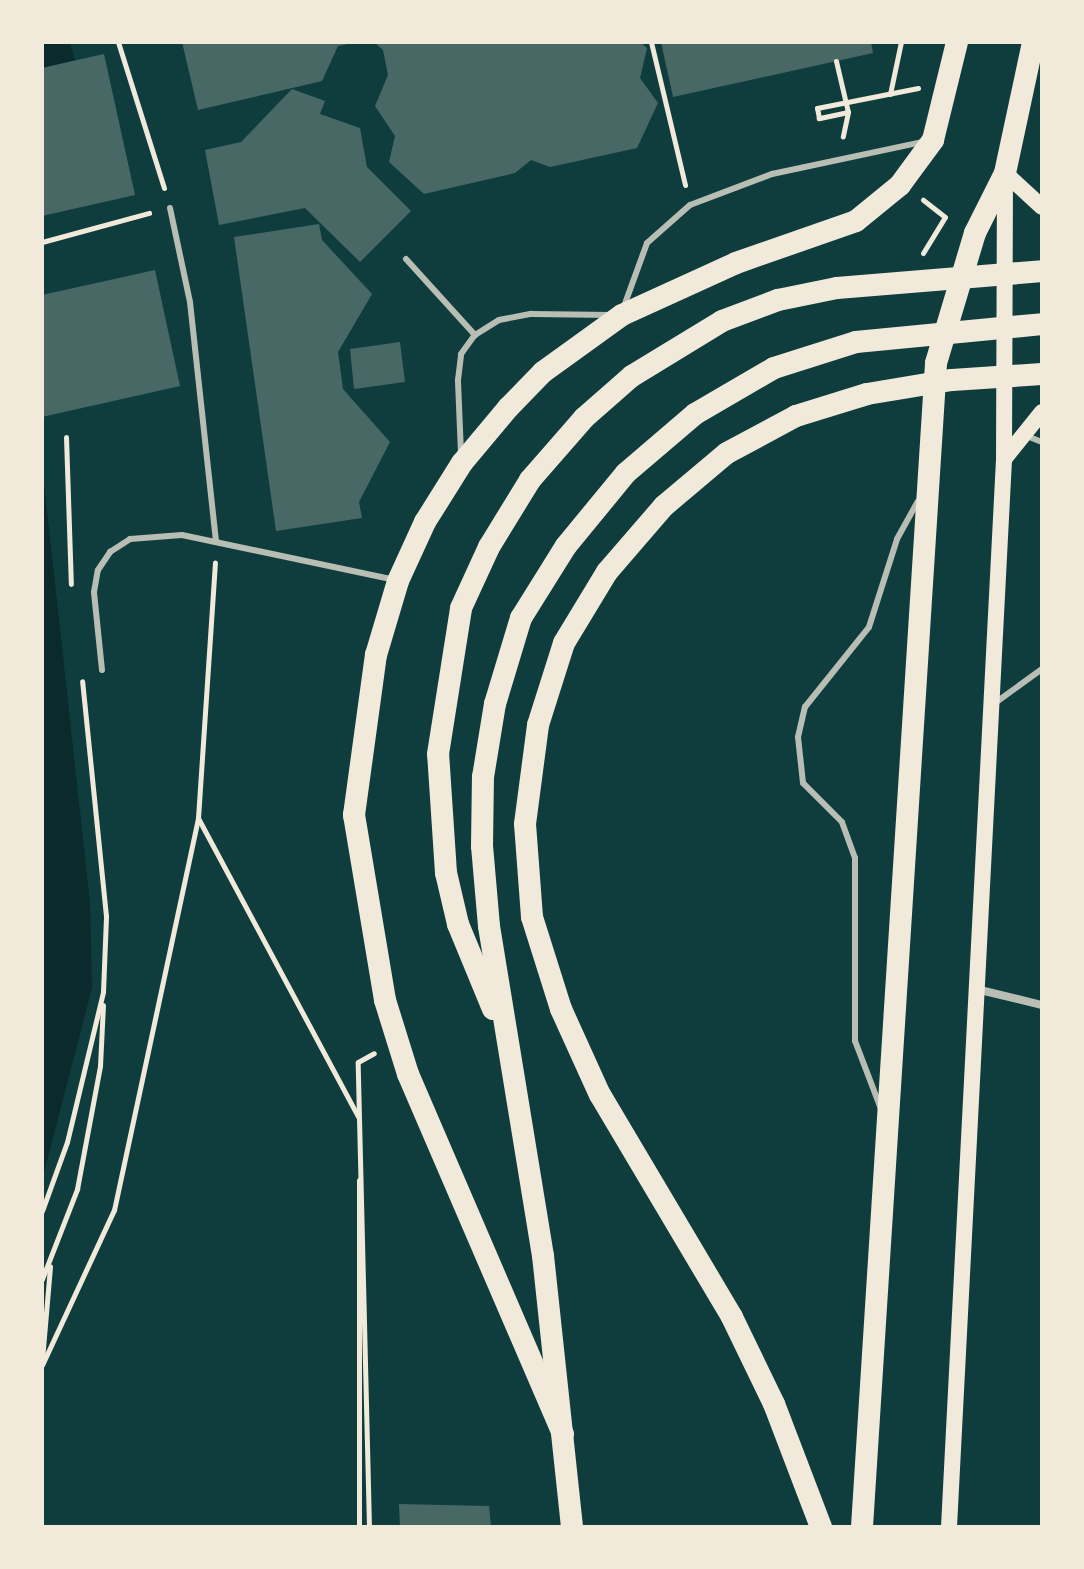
<!DOCTYPE html>
<html>
<head>
<meta charset="utf-8">
<style>
	body { margin:0 }
	#map { position:relative; width:1084px; height:1569px; overflow:hidden; background:#0f3d3e; font-family:Quicksand,sans-serif }
	div>[style] { position:absolute }
	[style*='--x'] { left:calc(var(--x)*1px); top:calc(var(--y)*1px); width:calc(var(--w)*1px); rotate:calc(var(--a)*1deg) }
	.water>* { inset:0; background:#0a2a2b }
	.building>* { inset:0; background:#486865 }
	.path>* { height:5px; margin:-2.5px; padding:0 2.5px; transform-origin:2.5px; border-radius:2.5px; background:#f1e9da }
	.service>* { height:6px; margin:-3px; padding:0 3px; transform-origin:3px; border-radius:3px; background:#b8beb3 }
	.minor>* { height:8px; margin:-4px; padding:0 4px; transform-origin:4px; border-radius:4px; background:#b8beb3 }
	.secondary>* { height:16px; margin:-8px; padding:0 8px; transform-origin:8px; border-radius:8px; background:#f1e9da }
	.trunk>* { height:22px; margin:-11px; padding:0 11px; transform-origin:11px; border-radius:11px; background:#f1e9da }
	span { translate:-50% -50%; white-space:nowrap; text-align:center; line-height:1.15; -webkit-text-stroke:6px #f1e9da; paint-order:stroke }
	.frame { position:absolute; inset:0; border:44px solid #f1e9da; pointer-events:none }
</style>
</head>
<body>
<div id="map">
	<div class="water">
		<div style="clip-path:polygon(42px 42px,70px 42px,75px 60px,42px 68px)"></div>
		<div style="clip-path:polygon(42px 465px,90px 902px,92px 988px,42px 1180px)"></div>
	</div>
	<div class="building">
		<div style="clip-path:polygon(182px 42px,351px 42px,352px 43px,338px 46px,322px 81px,198px 110px)"></div>
		<div style="clip-path:polygon(374px 42px,640px 42px,647px 48px,640px 78px,658px 103px,637px 148px,550px 167px,531px 160px,515px 173px,424px 194px,389px 162px,395px 136px,375px 106px,388px 75px,383px 50px)"></div>
		<div style="clip-path:polygon(661px 42px,871px 42px,873px 53px,673px 97px)"></div>
		<div style="clip-path:polygon(104px 54px,135px 195px,42px 216px,42px 68px)"></div>
		<div style="clip-path:polygon(292px 89px,325px 101px,320px 114px,360px 128px,367px 167px,411px 211px,360px 262px,305px 208px,219px 225px,205px 150px,241px 142px)"></div>
		<div style="clip-path:polygon(319px 224px,322px 240px,372px 294px,338px 352px,343px 389px,390px 442px,359px 502px,362px 518px,276px 531px,234px 237px)"></div>
		<div style="clip-path:polygon(155px 270px,180px 386px,42px 417px,42px 295px)"></div>
		<div style="clip-path:polygon(400px 342px,405px 382px,354px 389px,350px 349px)"></div>
		<div style="clip-path:polygon(399px 1504px,489px 1506px,491px 1527px,400px 1527px)"></div>
	</div>
	<div class="path">
		<div style="--x:118;--y:42;--w:153;--a:72.5"></div>
		<div style="--x:651;--y:42;--w:147;--a:76.6"></div>
		<div style="--x:836;--y:61;--w:52;--a:76.8"></div>
		<div style="--x:848;--y:112;--w:25;--a:102"></div>
		<div style="--x:890;--y:94;--w:53;--a:-78.1"></div>
		<div style="--x:848;--y:112;--w:30;--a:168"></div>
		<div style="--x:819;--y:118;--w:10;--a:-101"></div>
		<div style="--x:817;--y:108;--w:103;--a:-11.2"></div>
		<div style="--x:42;--y:242;--w:111;--a:-15.2"></div>
		<div style="--x:923;--y:253;--w:42;--a:-58.6"></div>
		<div style="--x:945;--y:217;--w:28;--a:-142"></div>
		<div style="--x:66;--y:437;--w:147;--a:88.1"></div>
		<div style="--x:198;--y:818;--w:340;--a:61.8"></div>
		<div style="--x:42;--y:1211;--w:73;--a:-70.1"></div>
		<div style="--x:67;--y:1142;--w:154;--a:-76.5"></div>
		<div style="--x:103;--y:992;--w:76;--a:-87.7"></div>
		<div style="--x:106;--y:916;--w:236;--a:-95.8"></div>
		<div style="--x:42;--y:1279;--w:97;--a:-68.7"></div>
		<div style="--x:77;--y:1189;--w:125;--a:-79.4"></div>
		<div style="--x:100;--y:1066;--w:61;--a:-87.2"></div>
		<div style="--x:42;--y:1360;--w:94;--a:-85.1"></div>
		<div style="--x:42;--y:1365;--w:171;--a:-65.1"></div>
		<div style="--x:114;--y:1210;--w:401;--a:-77.9"></div>
		<div style="--x:198;--y:818;--w:256;--a:-86.2"></div>
		<div style="--x:359;--y:1527;--w:347;--a:-90"></div>
		<div style="--x:369;--y:1527;--w:465;--a:-91.4"></div>
		<div style="--x:358;--y:1062;--w:18;--a:-29"></div>
	</div>
	<div class="service">
		<div style="--x:170;--y:208;--w:96;--a:78"></div>
		<div style="--x:190;--y:302;--w:241;--a:83.8"></div>
		<div style="--x:406;--y:259;--w:103;--a:47.8"></div>
		<div style="--x:623;--y:309;--w:70;--a:-70"></div>
		<div style="--x:647;--y:243;--w:57;--a:-41.5"></div>
		<div style="--x:690;--y:205;--w:88;--a:-20.7"></div>
		<div style="--x:772;--y:174;--w:153;--a:-12"></div>
		<div style="--x:1027;--y:436;--w:16;--a:22"></div>
		<div style="--x:461;--y:453;--w:73;--a:-92.4"></div>
		<div style="--x:458;--y:380;--w:26;--a:-83"></div>
		<div style="--x:461;--y:354;--w:24;--a:-54"></div>
		<div style="--x:475;--y:335;--w:28;--a:-32"></div>
		<div style="--x:499;--y:320;--w:33;--a:-11"></div>
		<div style="--x:531;--y:314;--w:81;--a:0.7"></div>
		<div style="--x:102;--y:670;--w:78;--a:-95.9"></div>
		<div style="--x:94;--y:592;--w:22;--a:-80"></div>
		<div style="--x:98;--y:570;--w:22;--a:-56"></div>
		<div style="--x:110;--y:552;--w:24;--a:-33"></div>
		<div style="--x:130;--y:539;--w:52;--a:-4.4"></div>
		<div style="--x:182;--y:535;--w:218;--a:11.9"></div>
		<div style="--x:995;--y:703;--w:58;--a:-35.9"></div>
		<div style="--x:881;--y:1109;--w:73;--a:-110.9"></div>
		<div style="--x:855;--y:1041;--w:183;--a:-90"></div>
		<div style="--x:855;--y:858;--w:38;--a:-110"></div>
		<div style="--x:842;--y:822;--w:55;--a:-135"></div>
		<div style="--x:803;--y:783;--w:46;--a:-96.2"></div>
		<div style="--x:798;--y:737;--w:31;--a:-77"></div>
		<div style="--x:805;--y:707;--w:102;--a:-51.3"></div>
		<div style="--x:869;--y:627;--w:92;--a:-72.3"></div>
		<div style="--x:897;--y:539;--w:43;--a:-61.1"></div>
	</div>
	<div class="minor">
		<div style="--x:980;--y:990;--w:64;--a:13.6"></div>
	</div>
	<div class="secondary">
		<div style="--x:1005;--y:173;--w:50;--a:42.6"></div>
		<div style="--x:1005;--y:458;--w:59;--a:-51.2"></div>
		<div style="--x:949;--y:1527;--w:1068;--a:-87.05"></div>
		<div style="--x:1004;--y:460;--w:282;--a:-89.8"></div>
	</div>
	<div class="trunk">
		<div style="--x:493;--y:1009;--w:92;--a:-112.4"></div>
		<div style="--x:458;--y:924;--w:52;--a:-103.2"></div>
		<div style="--x:446;--y:873;--w:119;--a:-93.8"></div>
		<div style="--x:438;--y:754;--w:148;--a:-81"></div>
		<div style="--x:461;--y:608;--w:67;--a:-65.3"></div>
		<div style="--x:489;--y:547;--w:79;--a:-58.5"></div>
		<div style="--x:530;--y:480;--w:82;--a:-48.9"></div>
		<div style="--x:584;--y:418;--w:64;--a:-41.2"></div>
		<div style="--x:632;--y:376;--w:105;--a:-31.4"></div>
		<div style="--x:722;--y:321;--w:60;--a:-20.6"></div>
		<div style="--x:778;--y:300;--w:60;--a:-11.5"></div>
		<div style="--x:837;--y:288;--w:206;--a:-4.7"></div>
		<div style="--x:563;--y:1434;--w:392;--a:-113.3"></div>
		<div style="--x:408;--y:1074;--w:77;--a:-107.3"></div>
		<div style="--x:385;--y:1000;--w:188;--a:-99.5"></div>
		<div style="--x:354;--y:815;--w:162;--a:-82.2"></div>
		<div style="--x:376;--y:655;--w:77;--a:-73.4"></div>
		<div style="--x:398;--y:581;--w:65;--a:-65.4"></div>
		<div style="--x:425;--y:522;--w:70;--a:-57.9"></div>
		<div style="--x:462;--y:463;--w:72;--a:-50.1"></div>
		<div style="--x:508;--y:408;--w:50;--a:-45.8"></div>
		<div style="--x:543;--y:372;--w:97;--a:-35.8"></div>
		<div style="--x:622;--y:315;--w:125;--a:-24.5"></div>
		<div style="--x:736;--y:263;--w:127;--a:-19.3"></div>
		<div style="--x:856;--y:221;--w:57;--a:-39.3"></div>
		<div style="--x:900;--y:185;--w:56;--a:-53.7"></div>
		<div style="--x:933;--y:140;--w:101;--a:-76.2"></div>
		<div style="--x:572;--y:1527;--w:273;--a:-96.1"></div>
		<div style="--x:543;--y:1256;--w:334;--a:-99.3"></div>
		<div style="--x:489;--y:926;--w:80;--a:-95"></div>
		<div style="--x:482;--y:846;--w:69;--a:-89.2"></div>
		<div style="--x:483;--y:777;--w:74;--a:-80.7"></div>
		<div style="--x:495;--y:704;--w:90;--a:-73.2"></div>
		<div style="--x:521;--y:618;--w:85;--a:-58"></div>
		<div style="--x:566;--y:546;--w:94;--a:-50.6"></div>
		<div style="--x:626;--y:473;--w:91;--a:-40.5"></div>
		<div style="--x:695;--y:414;--w:91;--a:-30.2"></div>
		<div style="--x:774;--y:368;--w:86;--a:-17.6"></div>
		<div style="--x:856;--y:342;--w:187;--a:-5.5"></div>
		<div style="--x:821;--y:1527;--w:132;--a:-110.9"></div>
		<div style="--x:774;--y:1404;--w:97;--a:-115.8"></div>
		<div style="--x:732;--y:1317;--w:258;--a:-120.7"></div>
		<div style="--x:600;--y:1095;--w:94;--a:-114.4"></div>
		<div style="--x:561;--y:1009;--w:96;--a:-107.5"></div>
		<div style="--x:532;--y:917;--w:93;--a:-94.3"></div>
		<div style="--x:525;--y:824;--w:100;--a:-82.5"></div>
		<div style="--x:538;--y:725;--w:86;--a:-72.4"></div>
		<div style="--x:564;--y:643;--w:83;--a:-58.8"></div>
		<div style="--x:607;--y:572;--w:87;--a:-49.2"></div>
		<div style="--x:664;--y:506;--w:82;--a:-40.1"></div>
		<div style="--x:727;--y:453;--w:78;--a:-28.2"></div>
		<div style="--x:796;--y:416;--w:74;--a:-17.2"></div>
		<div style="--x:867;--y:394;--w:86;--a:-9.4"></div>
		<div style="--x:952;--y:380;--w:90;--a:-3.8"></div>
		<div style="--x:862;--y:1527;--w:1166;--a:-86.36"></div>
		<div style="--x:936;--y:363;--w:136;--a:-73.3"></div>
		<div style="--x:975;--y:233;--w:67;--a:-63.4"></div>
		<div style="--x:1005;--y:173;--w:134;--a:-77.9"></div>
	</div>
	<div class="frame"></div>
</div>
</body>
</html>
